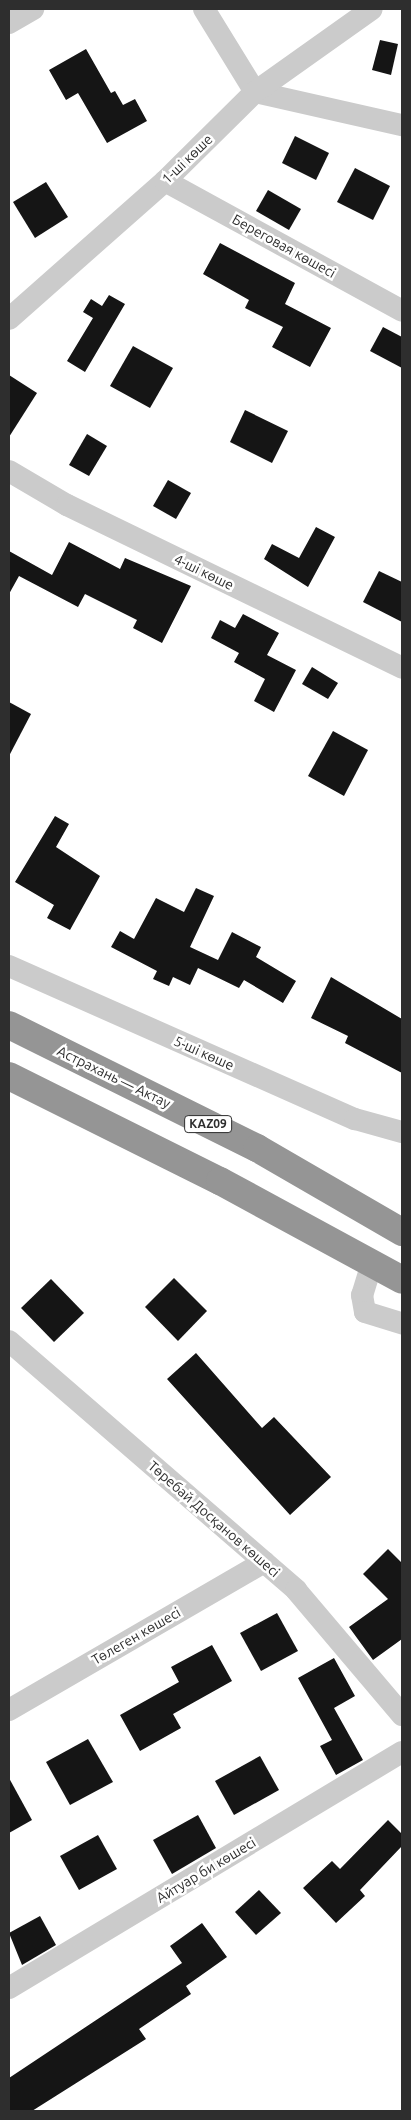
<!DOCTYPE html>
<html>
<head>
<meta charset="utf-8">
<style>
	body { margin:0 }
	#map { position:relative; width:411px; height:2120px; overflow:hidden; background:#fff; font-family:Ubuntu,sans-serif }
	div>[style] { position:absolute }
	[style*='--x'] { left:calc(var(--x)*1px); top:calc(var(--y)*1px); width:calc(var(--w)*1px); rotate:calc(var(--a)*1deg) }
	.building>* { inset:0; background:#151515 }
	.street>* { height:22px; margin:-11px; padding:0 11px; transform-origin:11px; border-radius:11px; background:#cbcbcb }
	.highway>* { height:28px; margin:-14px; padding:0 14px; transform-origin:14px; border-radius:14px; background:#959595 }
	span { translate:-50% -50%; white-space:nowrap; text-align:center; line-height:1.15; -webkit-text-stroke:5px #fff; paint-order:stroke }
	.shield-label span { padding:1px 4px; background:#fff; border:1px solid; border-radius:4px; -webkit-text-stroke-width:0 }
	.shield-label { font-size:12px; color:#2e2e2e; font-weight:700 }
	.street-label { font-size:14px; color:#2e2e2e }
	.frame { position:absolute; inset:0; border:10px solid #2e2e2e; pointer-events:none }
</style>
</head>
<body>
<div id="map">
	<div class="building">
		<div style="clip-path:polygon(380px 40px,398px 44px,391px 75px,372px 70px)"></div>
		<div style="clip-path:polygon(86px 49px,111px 93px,115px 91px,123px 105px,135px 99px,147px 121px,107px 143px,78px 93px,66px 100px,49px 70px)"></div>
		<div style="clip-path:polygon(295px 136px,329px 153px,316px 180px,282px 163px)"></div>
		<div style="clip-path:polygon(355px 168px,390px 186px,373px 220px,337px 202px)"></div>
		<div style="clip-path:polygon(46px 182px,68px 217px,35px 238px,13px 202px)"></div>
		<div style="clip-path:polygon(268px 190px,301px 209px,289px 230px,256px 211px)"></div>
		<div style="clip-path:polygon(220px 243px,295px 283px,285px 304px,331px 328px,310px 367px,272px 347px,283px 327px,245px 308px,249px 300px,203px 274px)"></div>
		<div style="clip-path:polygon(109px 295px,125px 304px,85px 372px,67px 361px,93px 318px,83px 312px,91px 299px,102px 306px)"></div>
		<div style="clip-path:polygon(383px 327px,402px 337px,402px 368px,370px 351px)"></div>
		<div style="clip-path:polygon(133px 346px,173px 368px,150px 408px,110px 386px)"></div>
		<div style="clip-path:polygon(9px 375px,37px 393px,9px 437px)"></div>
		<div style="clip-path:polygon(245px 410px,288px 431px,272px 463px,230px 442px)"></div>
		<div style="clip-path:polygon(87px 434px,107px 446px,89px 476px,69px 465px)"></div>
		<div style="clip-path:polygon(168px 480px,191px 493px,176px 519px,153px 506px)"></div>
		<div style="clip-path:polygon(316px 527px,335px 537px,308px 587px,264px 559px,272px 544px,299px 558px)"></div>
		<div style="clip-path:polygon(69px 542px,120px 569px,125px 558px,191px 586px,162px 643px,133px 628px,137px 620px,85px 594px,78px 607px,19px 576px,9px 594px,9px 551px,52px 575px)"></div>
		<div style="clip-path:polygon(379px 571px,402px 582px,402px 622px,363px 602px)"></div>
		<div style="clip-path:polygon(243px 614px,279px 633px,267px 655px,296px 670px,274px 712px,254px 701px,265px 679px,234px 662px,239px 653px,211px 638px,220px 620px,235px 628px)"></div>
		<div style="clip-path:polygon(312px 667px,338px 683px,328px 699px,302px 684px)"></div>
		<div style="clip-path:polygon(9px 702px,31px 714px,9px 756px)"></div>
		<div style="clip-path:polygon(333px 731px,368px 750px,344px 796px,308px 776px)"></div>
		<div style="clip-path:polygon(55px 816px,69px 824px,56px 847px,100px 876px,70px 930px,47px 918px,54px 905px,15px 882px)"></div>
		<div style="clip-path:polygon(196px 888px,214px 896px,190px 947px,218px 960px,232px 932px,261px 947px,256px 957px,296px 981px,283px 1003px,244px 980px,239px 988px,198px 968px,190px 985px,173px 977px,169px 986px,153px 979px,157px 971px,111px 947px,120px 931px,134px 939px,156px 898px,184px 912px)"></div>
		<div style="clip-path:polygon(331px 977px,402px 1019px,402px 1073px,345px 1043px,348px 1036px,311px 1018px)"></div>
		<div style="clip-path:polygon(174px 1278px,207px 1311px,178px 1341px,145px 1307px)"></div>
		<div style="clip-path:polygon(51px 1279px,84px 1313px,54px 1342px,21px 1308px)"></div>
		<div style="clip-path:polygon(196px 1353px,262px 1428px,274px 1417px,331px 1477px,290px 1515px,167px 1379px)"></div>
		<div style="clip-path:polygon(388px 1549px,402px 1563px,402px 1639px,373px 1660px,349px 1627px,388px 1599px,363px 1574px)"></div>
		<div style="clip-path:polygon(277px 1613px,298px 1651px,261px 1671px,240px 1633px)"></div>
		<div style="clip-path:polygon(212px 1645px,232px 1681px,173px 1714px,181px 1728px,140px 1751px,120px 1715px,179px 1682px,171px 1667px)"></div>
		<div style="clip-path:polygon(334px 1658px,355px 1696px,334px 1708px,363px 1760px,336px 1775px,320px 1746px,332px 1740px,298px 1678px)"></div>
		<div style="clip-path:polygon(88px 1739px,113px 1782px,70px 1805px,46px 1762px)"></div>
		<div style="clip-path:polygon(260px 1756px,279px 1790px,234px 1815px,215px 1781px)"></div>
		<div style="clip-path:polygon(9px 1778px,32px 1820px,9px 1833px)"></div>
		<div style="clip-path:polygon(198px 1815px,216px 1848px,172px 1874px,153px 1840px)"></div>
		<div style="clip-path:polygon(388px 1820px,402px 1834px,402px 1846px,360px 1890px,365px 1896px,336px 1923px,303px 1888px,332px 1861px,340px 1869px)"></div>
		<div style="clip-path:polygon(98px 1835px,117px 1869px,79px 1890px,60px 1856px)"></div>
		<div style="clip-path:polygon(259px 1890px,281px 1913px,256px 1935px,235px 1912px)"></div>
		<div style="clip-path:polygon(40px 1916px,56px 1945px,22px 1965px,9px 1933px)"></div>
		<div style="clip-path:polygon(202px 1923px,227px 1957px,186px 1986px,191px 1994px,139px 2029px,146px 2039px,32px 2111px,9px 2111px,9px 2078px,182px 1963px,170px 1946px)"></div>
	</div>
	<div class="street">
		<div style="--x:204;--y:9;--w:97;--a:58.4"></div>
		<div style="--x:255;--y:92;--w:151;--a:12.7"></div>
		<div style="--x:9;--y:23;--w:28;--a:-30"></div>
		<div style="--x:165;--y:181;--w:270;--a:28.7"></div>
		<div style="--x:9;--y:319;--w:208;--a:-41.5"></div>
		<div style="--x:165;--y:181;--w:127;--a:-44.7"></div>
		<div style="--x:255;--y:92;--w:143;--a:-35.4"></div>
		<div style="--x:9;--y:471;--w:67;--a:30.4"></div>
		<div style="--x:67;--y:505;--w:373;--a:25.9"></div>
		<div style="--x:9;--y:966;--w:378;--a:23.9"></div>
		<div style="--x:355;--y:1119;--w:49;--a:15.5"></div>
		<div style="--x:372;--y:1263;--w:34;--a:107"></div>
		<div style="--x:362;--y:1295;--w:17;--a:80"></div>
		<div style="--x:365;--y:1312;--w:39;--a:17"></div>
		<div style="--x:9;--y:1341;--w:380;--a:40.9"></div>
		<div style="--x:296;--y:1590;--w:164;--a:49.7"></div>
		<div style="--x:9;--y:1710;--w:295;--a:-30.1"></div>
		<div style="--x:9;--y:1988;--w:458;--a:-31"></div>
	</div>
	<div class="highway">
		<div style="--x:9;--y:1025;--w:277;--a:26.4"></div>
		<div style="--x:257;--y:1148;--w:168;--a:30.1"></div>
		<div style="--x:9;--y:1076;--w:236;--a:26.5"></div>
		<div style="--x:220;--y:1181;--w:207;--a:28.5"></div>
	</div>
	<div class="shield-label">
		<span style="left:208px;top:1124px">KAZ09</span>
	</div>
	<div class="street-label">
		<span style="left:187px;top:159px;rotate:-44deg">1-ші көше</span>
		<span style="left:284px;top:246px;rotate:29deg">Береговая көшесі</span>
		<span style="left:204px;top:572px;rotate:26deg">4-шi көше</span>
		<span style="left:204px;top:1053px;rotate:24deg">5-шi көше</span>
		<span style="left:114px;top:1077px;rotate:26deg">Астрахань — Актау</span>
		<span style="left:214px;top:1519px;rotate:41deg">Төребай Досқанов көшесі</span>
		<span style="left:136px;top:1636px;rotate:-30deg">Төлеген көшесі</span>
		<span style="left:206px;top:1870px;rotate:-31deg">Айтуар би көшесі</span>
	</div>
	<div class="frame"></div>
</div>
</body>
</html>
